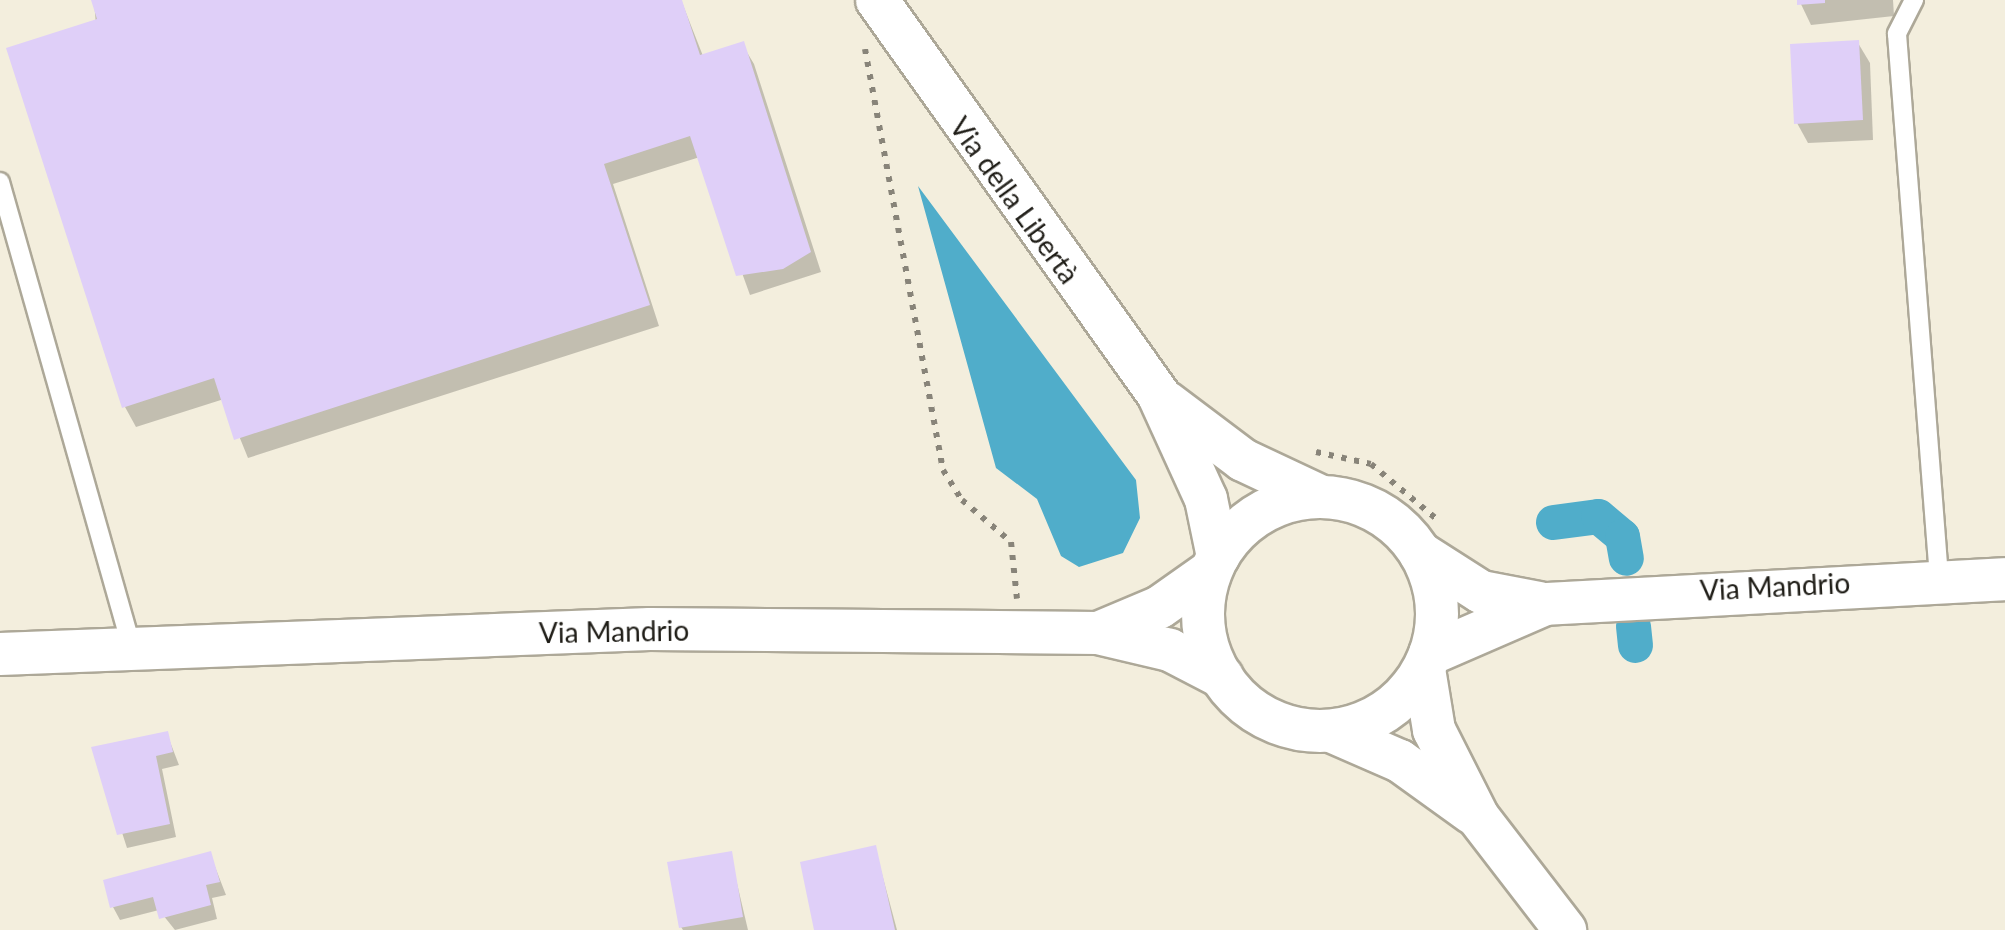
<!DOCTYPE html>
<html>
<head>
<meta charset="utf-8">
<style>
	body { margin:0 }
	#map { position:relative; width:2005px; height:930px; overflow:hidden; background:#f3eedd; font-family:Lato,sans-serif }
	div>[style] { position:absolute }
	[style*='--x'] { left:calc(var(--x)*1px); top:calc(var(--y)*1px); width:calc(var(--w)*1px); rotate:calc(var(--a)*1deg) }
	.water>* { inset:0; background:#50adca }
	.shadow>* { inset:0; background:#0003 }
	.canal>* { height:35px; margin:-17.5px; padding:0 17.5px; transform-origin:17.5px; border-radius:17.5px; background:#50adca }
	.building>* { inset:0; background:#dfcff8 }
	.path>* { height:6px; margin-top:-3px; transform-origin:0; background:repeating-linear-gradient(90deg,#888479 0 5px,transparent 0 13px) }
	.roads { filter:drop-shadow(2px 0 #ada898) drop-shadow(-2px 0 #ada898) drop-shadow(0 2px #ada898) drop-shadow(0 -2px #ada898) }
	.service>* { height:18px; margin:-9px; padding:0 9px; transform-origin:9px; border-radius:9px; background:#fff }
	.tertiary>* { height:42px; margin:-21px; padding:0 21px; transform-origin:21px; border-radius:21px; background:#fff }
	.tertiary>.ring { margin:-21px; padding:0; box-sizing:content-box; background:none; border:42px solid #fff; border-radius:50% }
	span { translate:-50% -50%; white-space:nowrap; text-align:center; line-height:1.15; -webkit-text-stroke:9px #fff; paint-order:stroke }
	.street-label { font-size:28px; color:#1f1d17 }
</style>
</head>
<body>
<div id="map">
	<div class="water">
		<div style="clip-path:polygon(918px 186px,1136px 480px,1140px 518px,1123px 553px,1079px 567px,1061px 556px,1037px 499px,996px 468px)"></div>
	</div>
	<div class="shadow">
		<div style="clip-path:polygon(94px 0,681px 0,703px 56px,742px 44px,754px 64px,821px 272px,750px 295px,700px 157px,613px 184px,659px 326px,248px 458px,224px 399px,136px 427px,125px 407px)"></div>
		<div style="clip-path:polygon(1799px 0,1893px 0,1894px 16px,1811px 25px)"></div>
		<div style="clip-path:polygon(1858px 43px,1870px 63px,1873px 140px,1808px 143px,1797px 123px)"></div>
		<div style="clip-path:polygon(167px 734px,179px 765px,162px 769px,176px 837px,127px 848px,95px 749px)"></div>
		<div style="clip-path:polygon(875px 848px,897px 930px,817px 930px)"></div>
		<div style="clip-path:polygon(210px 854px,226px 895px,212px 898px,217px 919px,175px 930px,159px 910px,120px 920px,113px 907px)"></div>
		<div style="clip-path:polygon(730px 854px,748px 930px,683px 930px,681px 927px)"></div>
	</div>
	<div class="canal">
		<div style="--x:1553;--y:522;--w:45;--a:-7.6"></div>
		<div style="--x:1598;--y:516;--w:31;--a:40"></div>
		<div style="--x:1622;--y:536;--w:22;--a:80"></div>
		<div style="--x:1633;--y:626;--w:19;--a:84"></div>
	</div>
	<div class="building">
		<div style="clip-path:polygon(91px 0,682px 0,700px 55px,744px 41px,811px 252px,783px 269px,736px 276px,690px 136px,604px 164px,650px 305px,234px 440px,214px 378px,122px 408px,6px 48px,97px 19px)"></div>
		<div style="clip-path:polygon(1797px 0,1825px 0,1825px 3px,1797px 5px)"></div>
		<div style="clip-path:polygon(1859px 40px,1863px 120px,1794px 124px,1790px 44px)"></div>
		<div style="clip-path:polygon(168px 731px,173px 752px,156px 756px,170px 824px,117px 835px,91px 747px)"></div>
		<div style="clip-path:polygon(876px 845px,895px 930px,814px 930px,800px 862px)"></div>
		<div style="clip-path:polygon(211px 851px,220px 882px,206px 885px,211px 905px,159px 919px,153px 897px,110px 908px,103px 880px)"></div>
		<div style="clip-path:polygon(732px 851px,743px 917px,679px 928px,667px 862px)"></div>
	</div>
	<div class="path">
		<div style="--x:865;--y:49;--w:428;--a:79.5"></div>
		<div style="--x:943;--y:470;--w:36;--a:58"></div>
		<div style="--x:962;--y:500;--w:65;--a:40.6"></div>
		<div style="--x:1011;--y:542;--w:57;--a:84"></div>
		<div style="--x:1316;--y:452;--w:56;--a:12.3"></div>
		<div style="--x:1371;--y:464;--w:90;--a:40"></div>
	</div>
	<div class="roads">
		<div class="service">
			<div style="--x:1914;--y:0;--w:38;--a:117"></div>
			<div style="--x:1897;--y:34;--w:545;--a:85.58"></div>
			<div style="--x:0;--y:182;--w:482;--a:74.2"></div>
		</div>
		<div class="tertiary">
			<div style="--x:877;--y:0;--w:486;--a:54.5"></div>
			<div style="--x:1159;--y:396;--w:113;--a:65.5"></div>
			<div style="--x:1206;--y:499;--w:59;--a:78.3"></div>
			<div style="--x:1166;--y:402;--w:96;--a:37"></div>
			<div style="--x:1243;--y:460;--w:87;--a:25.1"></div>
			<div class="ring" style="left:1203px;top:497px;width:192px;height:192px"></div>
			<div style="--x:1420;--y:553;--w:72;--a:32.6"></div>
			<div style="--x:1481;--y:592;--w:60;--a:10.6"></div>
			<div style="--x:1098;--y:633;--w:67;--a:-22.8"></div>
			<div style="--x:1160;--y:607;--w:62;--a:-35.2"></div>
			<div style="--x:0;--y:654;--w:650;--a:-2.2"></div>
			<div style="--x:650;--y:629;--w:448;--a:0.5"></div>
			<div style="--x:1098;--y:633;--w:74;--a:13.3"></div>
			<div style="--x:1170;--y:650;--w:59;--a:27.4"></div>
			<div style="--x:1430;--y:654;--w:125;--a:-23.5"></div>
			<div style="--x:1545;--y:604;--w:461;--a:-3.1"></div>
			<div style="--x:1424;--y:669;--w:62;--a:80.7"></div>
			<div style="--x:1434;--y:730;--w:97;--a:63.2"></div>
			<div style="--x:1478;--y:817;--w:143;--a:52.4"></div>
			<div style="--x:1331;--y:731;--w:75;--a:23.5"></div>
			<div style="--x:1400;--y:761;--w:89;--a:35.8"></div>
		</div>
	</div>
	<div class="street-label">
		<span style="left:1015px;top:200px;rotate:54deg">Via della Libertà</span>
		<span style="left:1775px;top:586px;rotate:-3deg">Via Mandrio</span>
		<span style="left:614px;top:631px;rotate:-1deg">Via Mandrio</span>
	</div>
</div>
</body>
</html>
